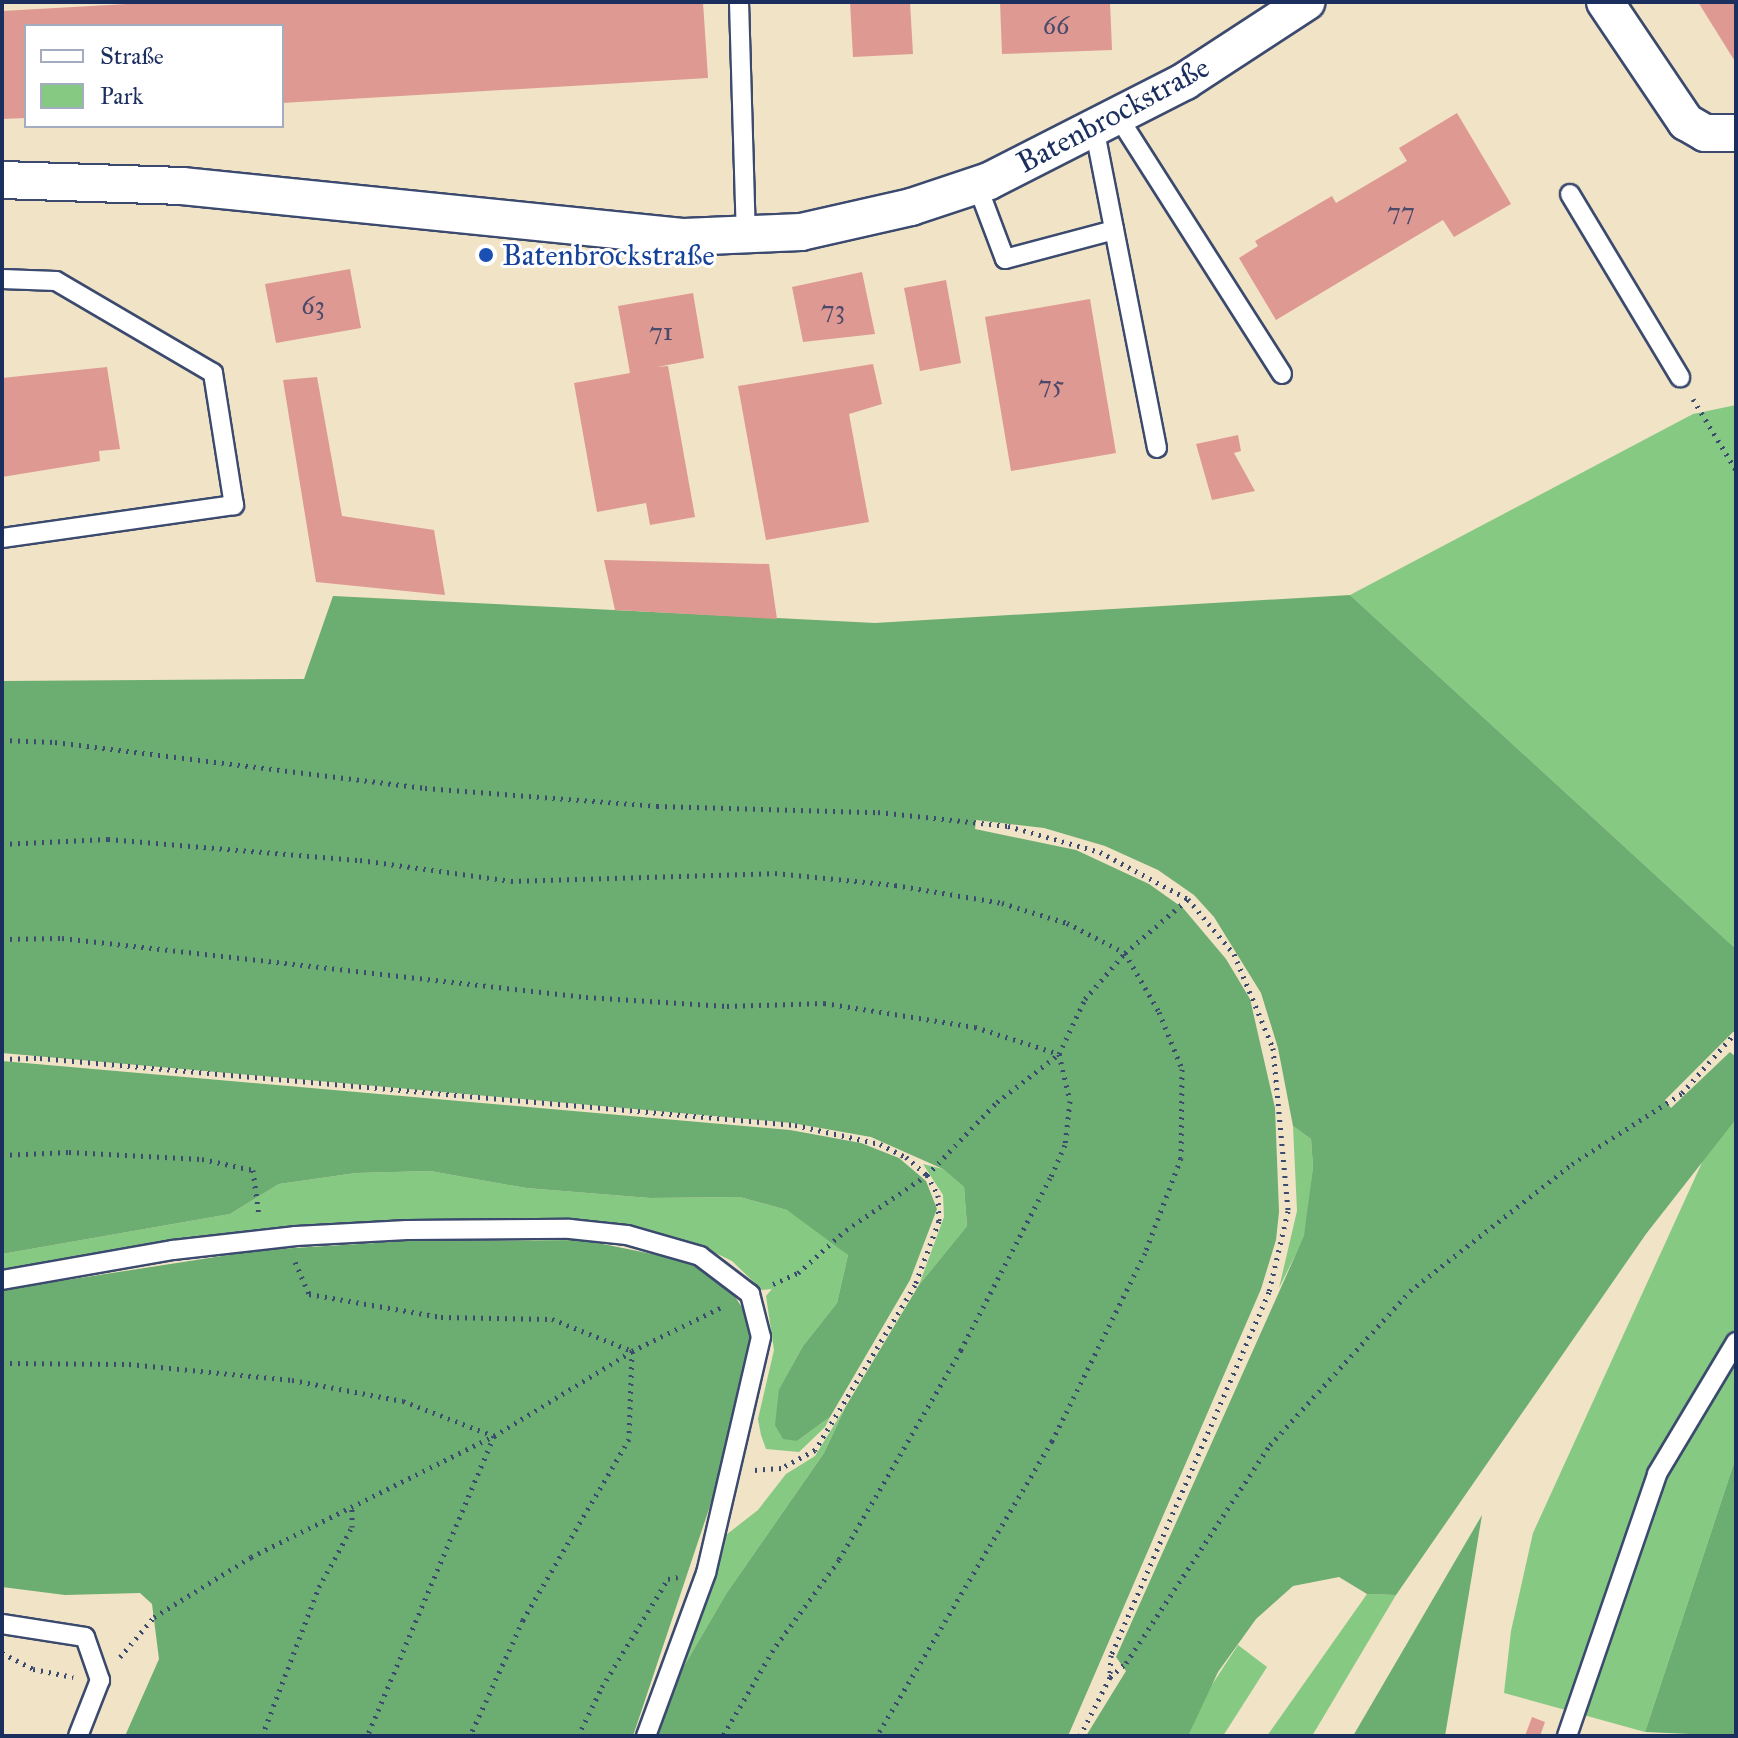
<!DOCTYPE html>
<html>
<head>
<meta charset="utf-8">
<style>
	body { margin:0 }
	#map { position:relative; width:1738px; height:1738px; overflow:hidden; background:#f1e3c6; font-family:"IM FELL Great Primer",serif }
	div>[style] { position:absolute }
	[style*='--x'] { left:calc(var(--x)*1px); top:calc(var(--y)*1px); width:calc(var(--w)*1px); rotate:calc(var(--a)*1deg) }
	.green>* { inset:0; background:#86c983 }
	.forest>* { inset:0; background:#6cad71 }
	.building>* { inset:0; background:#de9992 }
	.path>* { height:5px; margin-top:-2.5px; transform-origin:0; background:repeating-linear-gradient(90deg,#3b4a6e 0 2px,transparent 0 8px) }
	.roads { filter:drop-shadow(2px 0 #3b4a6e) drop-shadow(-2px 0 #3b4a6e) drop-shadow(0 2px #3b4a6e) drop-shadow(0 -2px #3b4a6e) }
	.service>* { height:18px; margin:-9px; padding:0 9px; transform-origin:9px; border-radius:9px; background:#fff }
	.minor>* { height:36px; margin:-18px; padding:0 18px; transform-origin:18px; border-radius:18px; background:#fff }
	.dots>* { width:22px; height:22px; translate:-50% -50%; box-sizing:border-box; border:4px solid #fff; border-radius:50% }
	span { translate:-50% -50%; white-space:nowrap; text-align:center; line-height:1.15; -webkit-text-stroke:6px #fff; paint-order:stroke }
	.number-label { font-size:26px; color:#4c4a6b }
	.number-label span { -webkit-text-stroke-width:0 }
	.street-label { font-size:30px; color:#1b2f5e }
	.transit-label { font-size:30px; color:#164399 }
	.left { translate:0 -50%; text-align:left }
	.frame { position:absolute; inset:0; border:4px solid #1b2f5e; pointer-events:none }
	.legend { position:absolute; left:24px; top:24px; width:260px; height:104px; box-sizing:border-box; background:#fff; border:2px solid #a4acbf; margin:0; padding:10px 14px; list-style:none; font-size:24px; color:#1b2f5e }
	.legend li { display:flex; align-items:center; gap:16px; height:40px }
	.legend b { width:40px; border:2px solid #a4acbf }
</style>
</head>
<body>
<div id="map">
	<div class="green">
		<div style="clip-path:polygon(1736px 405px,1736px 949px,1350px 595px,1693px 414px)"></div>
		<div style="clip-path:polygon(1736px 1088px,1736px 1457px,1645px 1732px,1504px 1693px,1511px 1631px,1533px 1533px)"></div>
		<div style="clip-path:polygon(1293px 1126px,1311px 1139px,1313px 1167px,1305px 1236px,1279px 1288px,1297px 1211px)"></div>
		<div style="clip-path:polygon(923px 1164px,943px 1169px,964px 1187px,967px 1226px,919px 1285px,944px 1217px,943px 1195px)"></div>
		<div style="clip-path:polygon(430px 1171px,526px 1188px,650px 1198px,740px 1197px,787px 1210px,821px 1231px,848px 1255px,837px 1303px,803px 1346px,779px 1389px,797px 1441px,830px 1417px,825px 1427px,799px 1452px,766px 1449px,761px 1435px,758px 1419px,774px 1350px,766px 1296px,772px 1289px,762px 1290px,732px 1261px,703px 1247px,628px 1228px,569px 1220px,330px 1225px,224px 1236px,2px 1273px,2px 1254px,230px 1214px,279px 1184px,356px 1173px)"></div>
		<div style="clip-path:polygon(846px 1406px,824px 1453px,726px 1594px,673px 1685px,726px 1535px,758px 1510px,786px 1474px,815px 1456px)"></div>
		<div style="clip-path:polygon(1367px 1594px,1396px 1595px,1312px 1736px,1267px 1736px)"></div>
		<div style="clip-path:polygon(1238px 1645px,1267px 1667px,1223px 1736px,1188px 1736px,1200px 1703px)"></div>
	</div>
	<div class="forest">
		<div style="clip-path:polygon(1350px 595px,1736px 949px,1736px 1029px,1665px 1100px,1671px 1108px,1730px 1052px,1736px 1057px,1736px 1119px,1646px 1234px,1396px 1595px,1367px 1594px,1339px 1577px,1293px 1586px,1256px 1619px,1218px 1672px,1188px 1736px,1086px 1736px,1126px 1671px,1116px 1657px,1304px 1236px,1313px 1167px,1311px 1139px,1293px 1126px,1278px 1048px,1261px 993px,1214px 917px,1194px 895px,1158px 870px,1105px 846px,1044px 828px,976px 820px,975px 829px,1076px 850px,1149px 884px,1183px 908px,1226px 959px,1250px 999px,1275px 1108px,1279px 1212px,1276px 1240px,1261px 1289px,1068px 1736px,653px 1736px,673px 1685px,726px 1594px,824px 1453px,846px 1406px,919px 1285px,967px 1226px,964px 1187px,943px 1169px,871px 1137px,792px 1123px,2px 1053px,2px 681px,304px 679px,333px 596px,875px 623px)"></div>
		<div style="clip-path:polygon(2px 1061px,790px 1130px,861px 1143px,899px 1158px,926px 1181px,937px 1209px,910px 1280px,830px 1417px,797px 1441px,783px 1439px,775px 1425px,779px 1389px,803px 1346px,837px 1303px,848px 1255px,787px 1210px,740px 1197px,650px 1198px,526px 1188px,430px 1171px,356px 1173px,279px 1184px,230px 1214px,2px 1254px)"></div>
		<div style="clip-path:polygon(583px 1240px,677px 1259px,708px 1272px,730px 1289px,743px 1309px,750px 1339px,744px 1385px,722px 1470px,633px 1736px,125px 1736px,159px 1659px,152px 1604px,140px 1593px,65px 1595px,2px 1587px,2px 1290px,261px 1250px,408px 1241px)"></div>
		<div style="clip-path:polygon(1736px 1457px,1736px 1736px,1645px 1732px)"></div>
		<div style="clip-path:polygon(1482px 1515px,1445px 1736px,1353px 1736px)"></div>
	</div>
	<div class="building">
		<div style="clip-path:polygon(162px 2px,703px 2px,708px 78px,282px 103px,282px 26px,26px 26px,26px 118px,2px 119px,2px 11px)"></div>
		<div style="clip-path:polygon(850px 2px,910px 2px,913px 54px,853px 57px)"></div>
		<div style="clip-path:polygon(1000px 2px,1110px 2px,1112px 50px,1002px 54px)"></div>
		<div style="clip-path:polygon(1698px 2px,1736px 2px,1736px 63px)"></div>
		<div style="clip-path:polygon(1457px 113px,1511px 204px,1454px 237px,1443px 220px,1276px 320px,1239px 258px,1258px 246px,1255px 241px,1332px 196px,1336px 203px,1407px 161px,1399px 148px)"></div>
		<div style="clip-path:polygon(350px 269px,361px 328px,276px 343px,265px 284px)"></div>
		<div style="clip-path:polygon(862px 272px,875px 334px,803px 342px,792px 287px)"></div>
		<div style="clip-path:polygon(946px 280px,961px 363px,920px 371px,904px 288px)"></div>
		<div style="clip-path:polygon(693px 293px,704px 358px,657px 367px,668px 366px,695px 517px,650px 525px,646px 503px,597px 512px,574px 383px,630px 373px,618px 306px)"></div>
		<div style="clip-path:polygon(1090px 299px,1116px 453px,1011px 471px,985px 317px)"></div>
		<div style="clip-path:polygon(873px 364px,882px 404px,849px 414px,869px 522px,766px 540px,738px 386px)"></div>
		<div style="clip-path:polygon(107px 367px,120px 449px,99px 451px,100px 461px,2px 477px,2px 378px)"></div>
		<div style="clip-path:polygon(317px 377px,342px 516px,434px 530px,445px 595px,316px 582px,283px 380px)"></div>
		<div style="clip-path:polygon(1238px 435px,1241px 451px,1234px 453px,1255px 491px,1212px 500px,1196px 444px)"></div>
		<div style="clip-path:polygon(604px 560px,769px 564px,777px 619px,615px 610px)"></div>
		<div style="clip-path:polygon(1532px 1717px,1545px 1722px,1540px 1736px,1525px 1736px)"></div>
	</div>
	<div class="path">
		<div style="--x:1693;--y:399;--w:83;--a:58.8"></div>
		<div style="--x:2;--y:740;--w:53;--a:2.2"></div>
		<div style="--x:55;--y:742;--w:373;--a:7.1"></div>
		<div style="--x:425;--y:788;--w:233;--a:4.4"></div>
		<div style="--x:657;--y:806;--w:221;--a:1.6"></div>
		<div style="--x:878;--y:812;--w:131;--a:6.1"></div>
		<div style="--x:1008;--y:826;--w:96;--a:15.8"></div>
		<div style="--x:1100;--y:852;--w:100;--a:28.1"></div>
		<div style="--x:1188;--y:899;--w:72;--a:50.1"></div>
		<div style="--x:1234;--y:954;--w:102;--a:67.5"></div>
		<div style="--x:1273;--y:1048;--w:164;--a:84.7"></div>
		<div style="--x:1288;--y:1211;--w:83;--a:103.2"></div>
		<div style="--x:1269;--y:1292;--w:396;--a:113.5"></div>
		<div style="--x:1111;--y:1655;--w:22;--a:93"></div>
		<div style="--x:2;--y:844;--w:106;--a:-2.7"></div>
		<div style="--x:108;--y:839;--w:253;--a:4.8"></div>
		<div style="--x:360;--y:860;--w:152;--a:7.9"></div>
		<div style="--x:511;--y:881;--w:264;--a:-1.7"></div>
		<div style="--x:775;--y:873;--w:121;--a:5.7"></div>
		<div style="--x:895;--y:885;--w:109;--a:9.5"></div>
		<div style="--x:1002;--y:903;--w:68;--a:17.1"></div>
		<div style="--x:1067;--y:923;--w:65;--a:27.3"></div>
		<div style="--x:1125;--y:953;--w:68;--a:60"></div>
		<div style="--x:1159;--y:1012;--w:61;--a:68"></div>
		<div style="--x:1182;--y:1069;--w:89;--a:90.6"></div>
		<div style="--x:1181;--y:1158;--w:102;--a:110.8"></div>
		<div style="--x:1145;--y:1253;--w:210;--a:116.3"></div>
		<div style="--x:1052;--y:1441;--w:343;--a:120.7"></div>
		<div style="--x:2;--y:939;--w:60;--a:-1"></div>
		<div style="--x:62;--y:938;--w:527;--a:6.42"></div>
		<div style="--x:586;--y:997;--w:141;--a:3.7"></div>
		<div style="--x:727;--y:1006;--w:97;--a:-1.8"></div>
		<div style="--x:824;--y:1003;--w:153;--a:9"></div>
		<div style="--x:975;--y:1027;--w:88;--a:17.8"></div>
		<div style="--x:1059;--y:1054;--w:48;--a:76.8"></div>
		<div style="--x:1070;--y:1101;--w:44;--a:96.5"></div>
		<div style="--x:1065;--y:1145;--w:36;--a:114"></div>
		<div style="--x:1050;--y:1178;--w:194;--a:117.4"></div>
		<div style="--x:961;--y:1350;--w:243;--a:120.2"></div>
		<div style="--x:839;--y:1560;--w:112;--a:126.3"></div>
		<div style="--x:773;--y:1650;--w:99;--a:120.2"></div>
		<div style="--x:2;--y:1059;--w:38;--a:-2"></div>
		<div style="--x:40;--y:1058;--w:758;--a:5.07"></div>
		<div style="--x:795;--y:1125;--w:87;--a:12.6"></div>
		<div style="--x:880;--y:1144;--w:29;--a:27"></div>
		<div style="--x:906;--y:1157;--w:28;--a:41"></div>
		<div style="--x:927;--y:1175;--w:23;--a:61"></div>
		<div style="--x:938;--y:1195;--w:26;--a:88"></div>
		<div style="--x:939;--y:1221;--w:68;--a:110.6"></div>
		<div style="--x:915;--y:1285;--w:193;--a:121.2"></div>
		<div style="--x:815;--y:1450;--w:38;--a:152"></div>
		<div style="--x:781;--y:1468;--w:27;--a:176"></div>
		<div style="--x:2;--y:1155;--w:67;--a:-2.6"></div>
		<div style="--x:69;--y:1152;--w:133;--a:3"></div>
		<div style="--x:202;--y:1159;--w:52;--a:12.2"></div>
		<div style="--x:253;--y:1170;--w:46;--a:82.6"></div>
		<div style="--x:295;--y:1262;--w:35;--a:66"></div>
		<div style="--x:309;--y:1294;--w:134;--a:9.9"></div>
		<div style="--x:441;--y:1317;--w:111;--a:1"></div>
		<div style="--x:552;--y:1319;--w:86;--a:21.8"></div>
		<div style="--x:632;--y:1351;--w:88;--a:92"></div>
		<div style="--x:629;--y:1439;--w:210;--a:120.4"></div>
		<div style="--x:523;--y:1620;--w:128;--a:114.6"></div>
		<div style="--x:773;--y:1284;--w:27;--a:-24"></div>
		<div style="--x:798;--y:1273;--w:64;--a:-41.9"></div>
		<div style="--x:846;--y:1230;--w:98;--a:-34.2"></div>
		<div style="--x:927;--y:1175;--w:101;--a:-46.2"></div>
		<div style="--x:997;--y:1102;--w:78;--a:-37.7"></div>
		<div style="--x:1059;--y:1054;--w:61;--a:-64.7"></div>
		<div style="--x:1085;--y:999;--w:61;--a:-49"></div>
		<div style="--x:1125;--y:953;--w:83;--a:-40.6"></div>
		<div style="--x:2;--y:1363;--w:127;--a:0.5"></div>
		<div style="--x:129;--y:1364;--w:164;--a:5.6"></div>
		<div style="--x:292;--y:1380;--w:113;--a:10.7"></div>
		<div style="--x:403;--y:1401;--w:97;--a:21"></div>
		<div style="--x:494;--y:1436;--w:326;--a:112.9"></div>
		<div style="--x:2;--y:1653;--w:35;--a:27"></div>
		<div style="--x:33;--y:1669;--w:41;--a:11.3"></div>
		<div style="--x:120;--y:1657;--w:52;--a:-49.6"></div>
		<div style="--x:154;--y:1617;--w:114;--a:-31.7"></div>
		<div style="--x:251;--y:1557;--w:271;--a:-26.5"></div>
		<div style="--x:494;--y:1436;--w:162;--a:-31.6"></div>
		<div style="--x:632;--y:1351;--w:102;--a:-26.1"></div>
		<div style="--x:262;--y:1736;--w:160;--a:-69.1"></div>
		<div style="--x:319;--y:1587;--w:68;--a:-61.2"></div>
		<div style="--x:352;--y:1527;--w:21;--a:-90"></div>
		<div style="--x:578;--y:1736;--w:55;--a:-63.9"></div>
		<div style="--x:602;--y:1687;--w:127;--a:-58.6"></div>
		<div style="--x:668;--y:1579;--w:10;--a:-11"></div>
		<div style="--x:1080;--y:1736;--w:66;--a:-63"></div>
		<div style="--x:1110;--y:1677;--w:21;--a:-41"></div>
		<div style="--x:1126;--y:1663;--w:261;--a:-56.6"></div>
		<div style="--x:1270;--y:1445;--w:208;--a:-47.7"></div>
		<div style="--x:1410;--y:1291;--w:206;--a:-38.1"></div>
		<div style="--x:1572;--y:1164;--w:131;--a:-32.8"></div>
		<div style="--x:1682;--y:1093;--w:81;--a:-48.5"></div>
	</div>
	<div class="roads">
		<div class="service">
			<div style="--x:739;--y:2;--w:232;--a:88.3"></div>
			<div style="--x:1117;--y:115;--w:307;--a:57.5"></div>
			<div style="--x:1094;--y:127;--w:327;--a:78.9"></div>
			<div style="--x:977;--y:185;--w:79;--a:69.3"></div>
			<div style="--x:1005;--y:259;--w:113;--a:-14.9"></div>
			<div style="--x:1570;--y:194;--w:214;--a:59"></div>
			<div style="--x:2;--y:279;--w:54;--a:2.1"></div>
			<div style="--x:56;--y:281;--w:182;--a:30.4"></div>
			<div style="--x:213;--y:373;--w:134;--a:81"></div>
			<div style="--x:234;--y:505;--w:234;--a:171.9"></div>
			<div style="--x:2;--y:1280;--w:174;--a:-10"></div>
			<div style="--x:173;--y:1250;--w:124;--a:-6.5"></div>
			<div style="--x:296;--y:1236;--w:111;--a:-3.1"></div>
			<div style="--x:407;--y:1230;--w:163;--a:-0.4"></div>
			<div style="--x:570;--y:1229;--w:57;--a:6"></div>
			<div style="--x:627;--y:1235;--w:76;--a:16"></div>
			<div style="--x:700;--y:1256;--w:63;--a:37.2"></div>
			<div style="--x:750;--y:1294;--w:44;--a:75.7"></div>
			<div style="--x:761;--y:1337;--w:242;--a:103.1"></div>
			<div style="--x:706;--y:1573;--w:174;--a:110.2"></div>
			<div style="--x:2;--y:1624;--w:84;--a:8.9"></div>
			<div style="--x:85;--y:1637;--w:46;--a:70.8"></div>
			<div style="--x:100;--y:1680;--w:60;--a:111.4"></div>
			<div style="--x:1567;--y:1736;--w:277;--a:-71"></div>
			<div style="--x:1657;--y:1474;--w:154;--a:-59.1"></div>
		</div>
		<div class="minor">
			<div style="--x:1605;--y:2;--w:145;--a:56"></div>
			<div style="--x:1686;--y:122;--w:22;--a:30"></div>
			<div style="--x:1705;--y:133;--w:31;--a:0"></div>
			<div style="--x:2;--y:180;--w:180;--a:1.9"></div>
			<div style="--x:182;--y:186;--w:505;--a:5.8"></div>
			<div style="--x:684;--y:237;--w:117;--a:-2.4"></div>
			<div style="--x:801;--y:232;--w:113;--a:-12.8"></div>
			<div style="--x:911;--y:207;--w:82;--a:-18.4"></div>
			<div style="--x:989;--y:181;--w:220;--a:-27"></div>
			<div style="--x:1185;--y:81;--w:145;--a:-33.1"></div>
		</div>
	</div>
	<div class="dots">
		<div style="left:486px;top:255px;background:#1a4fb4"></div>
	</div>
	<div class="number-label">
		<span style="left:1056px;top:26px">66</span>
		<span style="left:1401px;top:212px">77</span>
		<span style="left:313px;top:306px">63</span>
		<span style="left:833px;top:310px">73</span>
		<span style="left:661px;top:332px">71</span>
		<span style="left:1051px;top:385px">75</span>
	</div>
	<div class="street-label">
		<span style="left:1113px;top:115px;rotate:-28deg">Batenbrockstraße</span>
	</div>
	<div class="transit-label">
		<span class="left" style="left:502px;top:255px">Batenbrockstraße</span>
	</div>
	<div class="frame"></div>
	<ul class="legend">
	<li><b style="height:10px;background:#fff"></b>Straße</li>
	<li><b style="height:22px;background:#86c983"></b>Park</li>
	</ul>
</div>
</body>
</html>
